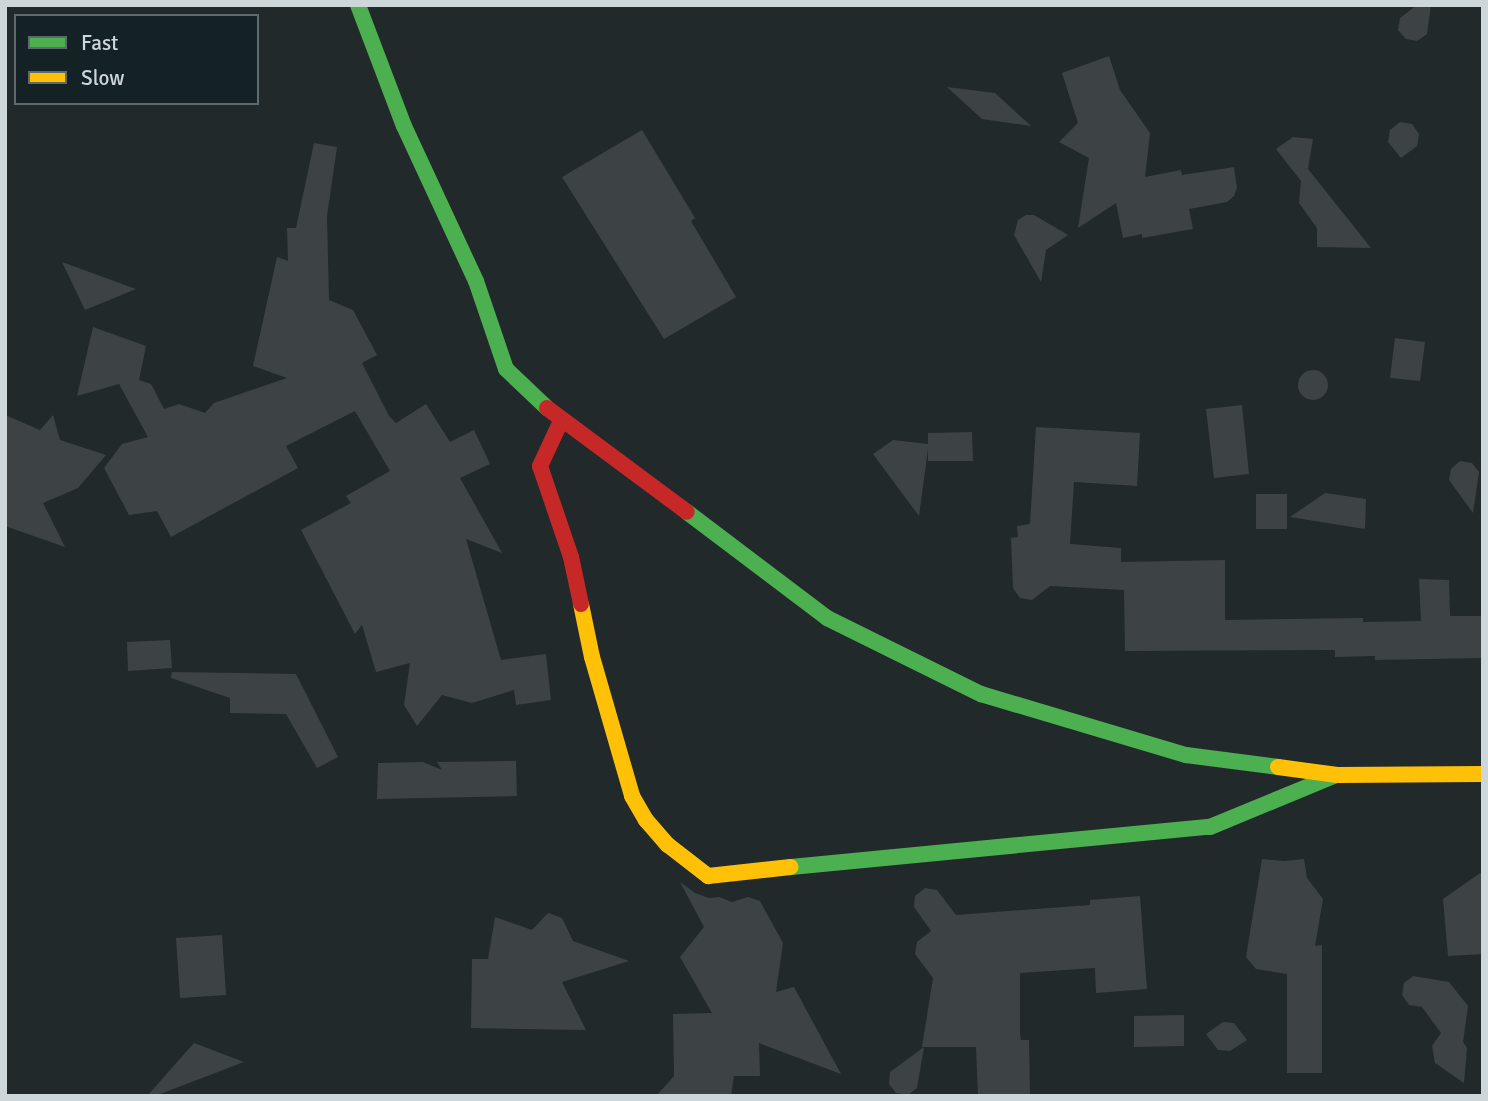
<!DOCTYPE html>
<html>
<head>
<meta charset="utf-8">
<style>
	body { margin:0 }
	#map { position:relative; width:1488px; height:1101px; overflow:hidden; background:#21292b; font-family:Signika,sans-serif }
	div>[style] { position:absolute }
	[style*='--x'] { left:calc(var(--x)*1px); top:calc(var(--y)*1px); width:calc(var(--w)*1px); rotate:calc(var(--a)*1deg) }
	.building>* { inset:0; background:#3d4345 }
	.round { border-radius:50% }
	.fast>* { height:16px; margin:-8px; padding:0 8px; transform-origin:8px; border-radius:8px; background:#4caf50 }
	.slow>* { height:16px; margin:-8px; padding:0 8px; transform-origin:8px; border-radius:8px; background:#ffc107 }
	.jam>* { height:16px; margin:-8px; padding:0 8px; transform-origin:8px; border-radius:8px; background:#c62828 }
	span { translate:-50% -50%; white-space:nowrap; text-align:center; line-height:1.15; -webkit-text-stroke:5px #142225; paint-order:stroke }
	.frame { position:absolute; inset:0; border:7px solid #cdd6d8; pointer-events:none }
	.legend { position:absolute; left:14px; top:14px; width:245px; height:91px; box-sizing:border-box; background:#142225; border:2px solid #5e6a6d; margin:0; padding:9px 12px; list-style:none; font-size:21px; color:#cdd6d8 }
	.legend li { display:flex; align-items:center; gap:14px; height:35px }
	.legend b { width:35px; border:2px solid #5e6a6d }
</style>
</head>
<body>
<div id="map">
	<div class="building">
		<div style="clip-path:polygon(1417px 5px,1431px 5px,1427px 34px,1417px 41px,1406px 39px,1398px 30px,1400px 18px)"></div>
		<div style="clip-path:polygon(1109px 56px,1120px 90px,1150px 133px,1145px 177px,1181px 170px,1182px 175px,1234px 167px,1237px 188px,1234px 196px,1227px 202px,1189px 209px,1193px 229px,1142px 238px,1142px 234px,1123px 238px,1116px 203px,1078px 228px,1089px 158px,1059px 142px,1078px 123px,1062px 73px)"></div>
		<div style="clip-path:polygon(947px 87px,995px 93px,1031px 126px,982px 119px)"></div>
		<div style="clip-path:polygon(1400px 122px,1412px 124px,1419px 134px,1417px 146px,1401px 158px,1388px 142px,1390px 130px)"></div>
		<div style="clip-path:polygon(642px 130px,695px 218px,691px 221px,736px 297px,664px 339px,562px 177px)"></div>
		<div style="clip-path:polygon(1293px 137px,1313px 139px,1308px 169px,1371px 248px,1317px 247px,1317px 228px,1299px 203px,1301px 181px,1276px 149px)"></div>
		<div style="clip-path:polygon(314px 143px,337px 147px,327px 216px,329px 300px,353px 310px,377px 355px,362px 363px,389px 416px,396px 423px,426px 404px,450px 442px,474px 430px,490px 464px,460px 478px,502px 553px,466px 539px,501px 660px,546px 654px,551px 700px,516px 705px,514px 690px,472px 703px,442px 695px,417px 726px,404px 705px,410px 663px,376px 672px,362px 625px,355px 634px,301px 530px,351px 503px,346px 496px,390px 471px,355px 411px,286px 446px,298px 468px,171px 537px,157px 511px,129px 515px,104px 468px,122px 444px,148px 437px,119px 384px,77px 396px,93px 327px,146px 346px,139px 380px,151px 384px,164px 409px,179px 404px,205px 413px,214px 403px,287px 378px,253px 366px,277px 257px,288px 261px,287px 228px,296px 228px)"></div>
		<div style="clip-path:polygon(1026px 215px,1034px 215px,1068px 235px,1046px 250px,1041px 282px,1014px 235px,1018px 220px)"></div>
		<div style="clip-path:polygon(62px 262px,136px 289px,85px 310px)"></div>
		<div style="clip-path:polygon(1395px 338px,1425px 342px,1420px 381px,1390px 378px)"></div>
		<div class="round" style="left:1298px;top:370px;width:30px;height:30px"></div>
		<div style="clip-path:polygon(1242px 405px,1249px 474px,1214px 478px,1206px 409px)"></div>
		<div style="clip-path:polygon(5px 415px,40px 430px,53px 415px,60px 440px,106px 455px,78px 488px,43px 503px,65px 547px,5px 526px)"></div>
		<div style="clip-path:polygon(1036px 427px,1140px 433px,1137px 486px,1074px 482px,1070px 544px,1121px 548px,1121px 562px,1225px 560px,1225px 620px,1363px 618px,1363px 622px,1421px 621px,1419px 579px,1449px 580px,1450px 616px,1483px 616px,1483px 658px,1375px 660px,1375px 656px,1335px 657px,1335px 650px,1125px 651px,1124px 590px,1050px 586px,1032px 600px,1020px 598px,1013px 588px,1011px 538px,1018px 537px,1017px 526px,1030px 524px)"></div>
		<div style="clip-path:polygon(972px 432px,973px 461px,928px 461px,928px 449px,919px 516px,873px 454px,893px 440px,928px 444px,928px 433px)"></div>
		<div style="clip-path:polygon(1460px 461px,1472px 463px,1479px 472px,1473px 513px,1449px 480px,1451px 469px)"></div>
		<div style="clip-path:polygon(1325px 493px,1366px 499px,1365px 529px,1290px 517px)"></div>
		<div style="clip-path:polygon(1256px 494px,1287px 494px,1287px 529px,1256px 529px)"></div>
		<div style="clip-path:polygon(170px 640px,172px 668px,128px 671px,127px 642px)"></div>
		<div style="clip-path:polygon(172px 672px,296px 674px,338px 757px,317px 768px,286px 714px,230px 713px,230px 698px,171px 678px)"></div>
		<div style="clip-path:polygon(516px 761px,517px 796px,377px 799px,378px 763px,423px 762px,442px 770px,437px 762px)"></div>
		<div style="clip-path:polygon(1262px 859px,1284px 861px,1304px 859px,1307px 878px,1323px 899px,1315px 946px,1322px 945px,1322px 1073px,1287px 1073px,1287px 974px,1256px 969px,1246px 957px)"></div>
		<div style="clip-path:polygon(1483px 871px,1483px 954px,1448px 956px,1443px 899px)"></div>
		<div style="clip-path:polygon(680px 882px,695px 893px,709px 898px,719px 897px,732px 902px,748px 897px,760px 901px,783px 943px,776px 992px,794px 987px,841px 1074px,759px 1043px,760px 1076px,734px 1076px,731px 1096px,656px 1096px,674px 1076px,673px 1014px,712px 1013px,680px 957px,704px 927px)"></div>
		<div style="clip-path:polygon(925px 888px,937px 890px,956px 915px,1090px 905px,1090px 900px,1140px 896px,1147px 989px,1096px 993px,1095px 968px,1020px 973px,1020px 1034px,1021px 1040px,1029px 1040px,1030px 1096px,978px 1096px,976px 1047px,922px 1047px,933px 978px,915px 954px,917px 942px,931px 931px,914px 907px,915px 896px)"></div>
		<div style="clip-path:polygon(548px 913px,562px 918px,573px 941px,629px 961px,562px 982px,586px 1030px,471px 1028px,472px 959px,488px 959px,495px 917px,532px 930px)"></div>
		<div style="clip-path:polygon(222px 935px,226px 995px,180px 998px,176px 938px)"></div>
		<div style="clip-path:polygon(1413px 976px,1449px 982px,1468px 1006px,1463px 1042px,1467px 1048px,1464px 1083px,1435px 1063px,1432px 1046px,1441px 1033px,1422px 1007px,1409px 1005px,1402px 995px,1404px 983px)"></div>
		<div style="clip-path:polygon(1184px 1015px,1184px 1046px,1134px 1047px,1134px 1016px)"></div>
		<div style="clip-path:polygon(1223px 1022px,1234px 1023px,1247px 1040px,1230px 1051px,1218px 1050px,1206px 1034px)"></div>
		<div style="clip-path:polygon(194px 1043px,244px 1062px,155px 1096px,147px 1096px)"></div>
		<div style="clip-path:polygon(924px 1047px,917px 1088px,908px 1095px,896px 1093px,889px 1084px,890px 1072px)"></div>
	</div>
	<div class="fast">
		<div style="--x:358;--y:5;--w:129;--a:69.2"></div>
		<div style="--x:404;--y:126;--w:171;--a:65.1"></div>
		<div style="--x:476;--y:281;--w:93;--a:71.2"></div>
		<div style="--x:506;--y:369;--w:57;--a:43.6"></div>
		<div style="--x:687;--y:512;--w:176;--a:37.1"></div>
		<div style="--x:827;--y:618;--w:172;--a:26.3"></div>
		<div style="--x:981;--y:694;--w:214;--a:16.6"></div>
		<div style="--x:1186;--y:755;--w:93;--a:7.4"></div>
		<div style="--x:791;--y:867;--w:421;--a:-5.5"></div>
		<div style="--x:1210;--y:827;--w:134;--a:-22.4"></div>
	</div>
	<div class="slow">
		<div style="--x:581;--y:604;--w:54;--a:78.3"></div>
		<div style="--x:592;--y:657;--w:145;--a:73.9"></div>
		<div style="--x:632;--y:796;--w:28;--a:60"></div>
		<div style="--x:646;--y:820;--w:33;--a:49"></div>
		<div style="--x:668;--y:845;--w:51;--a:37.8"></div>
		<div style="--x:708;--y:876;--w:83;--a:-6.2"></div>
		<div style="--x:1278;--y:767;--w:60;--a:7.7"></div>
		<div style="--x:1337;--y:775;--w:146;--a:-0.4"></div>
	</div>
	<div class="jam">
		<div style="--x:547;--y:408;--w:174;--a:36.6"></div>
		<div style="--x:561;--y:421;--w:50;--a:115"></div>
		<div style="--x:540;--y:466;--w:96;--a:71.2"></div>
		<div style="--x:571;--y:557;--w:48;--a:78"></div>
	</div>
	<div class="frame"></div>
	<ul class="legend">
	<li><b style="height:9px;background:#4caf50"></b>Fast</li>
	<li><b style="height:9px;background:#ffc107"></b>Slow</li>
	</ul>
</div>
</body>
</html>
